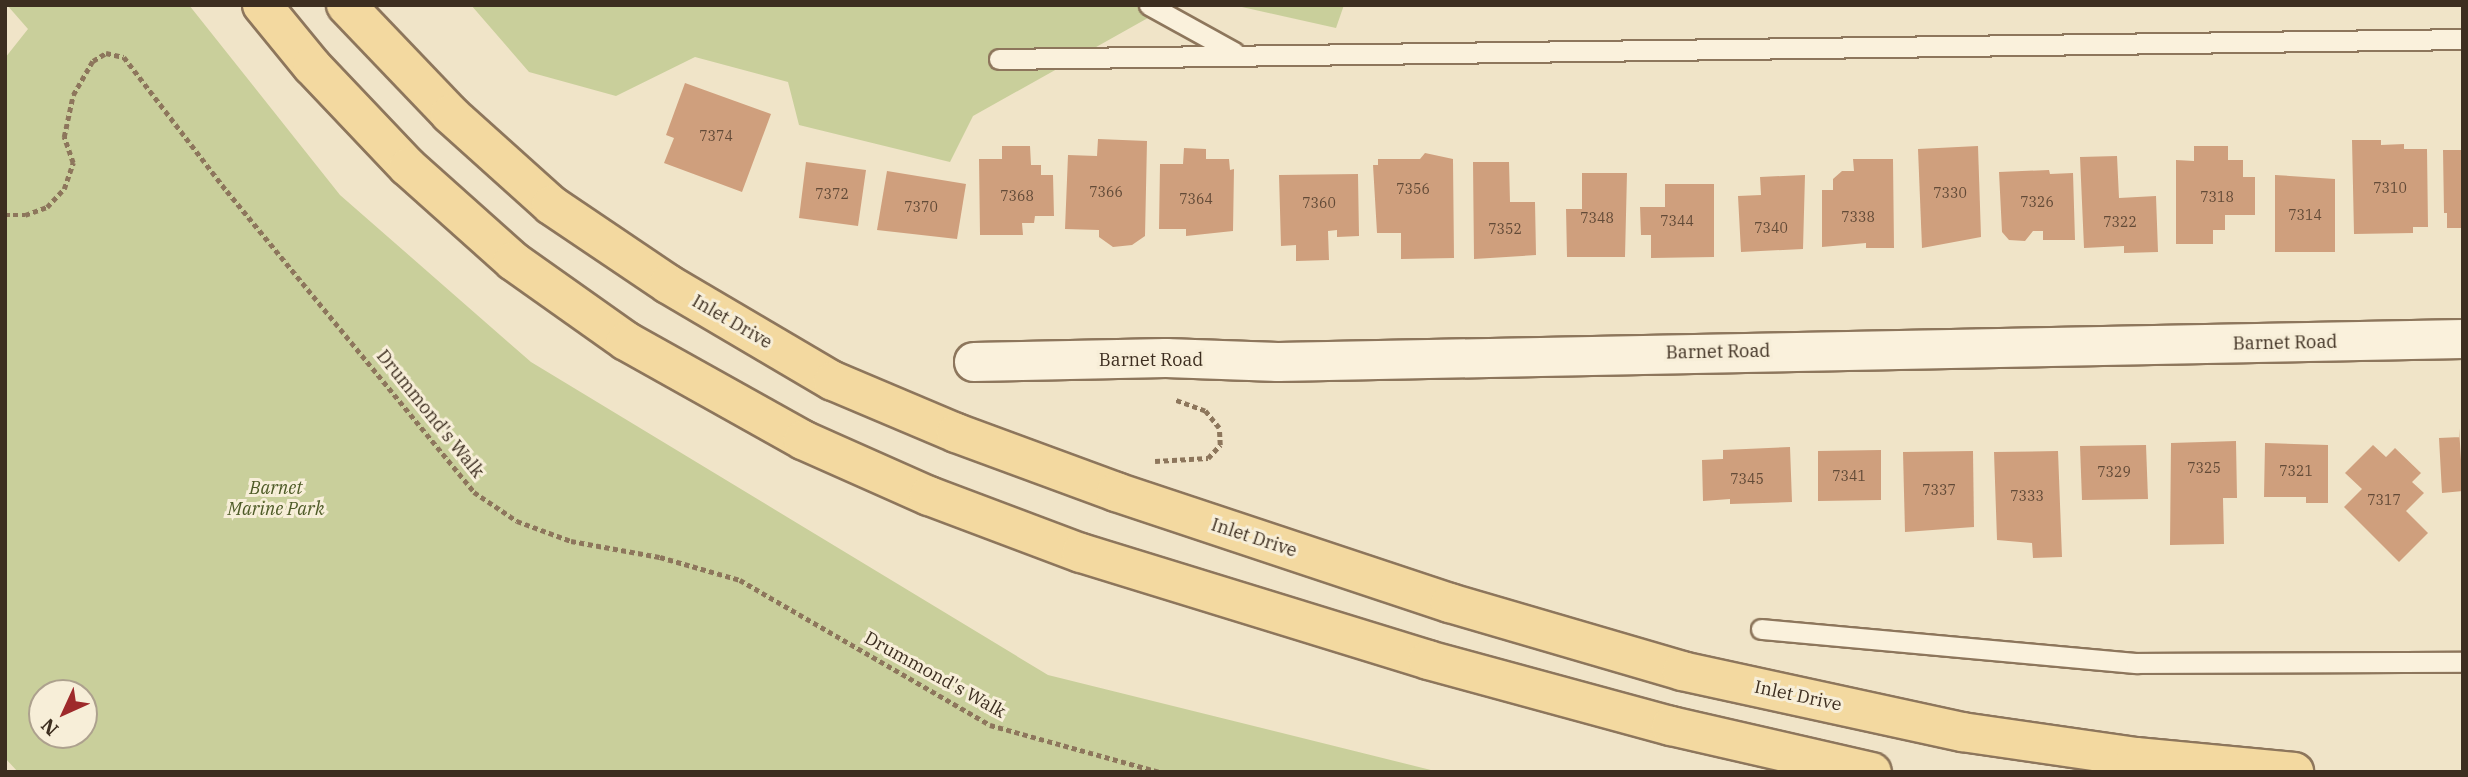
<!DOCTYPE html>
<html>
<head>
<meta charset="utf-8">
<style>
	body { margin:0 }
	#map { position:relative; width:2468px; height:777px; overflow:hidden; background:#f0e4c8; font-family:"IBM Plex Serif",serif }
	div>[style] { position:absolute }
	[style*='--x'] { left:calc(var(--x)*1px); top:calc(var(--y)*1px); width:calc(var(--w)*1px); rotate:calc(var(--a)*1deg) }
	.green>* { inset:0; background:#c9cf9b }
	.building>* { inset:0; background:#cf9f7d }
	.path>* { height:4.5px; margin-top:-2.25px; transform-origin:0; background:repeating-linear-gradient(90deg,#8d765c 0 5px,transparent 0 8.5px) }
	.roads { filter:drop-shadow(2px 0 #8d765c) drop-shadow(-2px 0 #8d765c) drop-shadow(0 2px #8d765c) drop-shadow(0 -2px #8d765c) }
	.lane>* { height:19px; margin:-9.5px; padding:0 9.5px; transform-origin:9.5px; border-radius:9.5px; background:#faf1dc }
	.street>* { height:38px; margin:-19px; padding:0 19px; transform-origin:19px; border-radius:19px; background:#faf1dc }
	.primary>* { height:38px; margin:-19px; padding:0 19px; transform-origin:19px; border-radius:19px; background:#f3d9a0 }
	span { translate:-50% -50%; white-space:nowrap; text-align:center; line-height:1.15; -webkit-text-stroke:6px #f7eed8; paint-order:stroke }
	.number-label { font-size:14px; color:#624a37 }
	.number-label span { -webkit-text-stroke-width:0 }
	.street-label { font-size:18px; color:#3d2e20 }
	.park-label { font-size:18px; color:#4d5a26; font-style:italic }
	.frame { position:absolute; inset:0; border:7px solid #3d2e20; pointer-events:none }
	.north { position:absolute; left:28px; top:679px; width:70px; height:70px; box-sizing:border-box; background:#f7eed8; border:2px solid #ada18e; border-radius:50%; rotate:225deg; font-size:19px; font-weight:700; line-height:28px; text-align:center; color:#3d2e20 }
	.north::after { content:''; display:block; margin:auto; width:24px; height:32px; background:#9e2a2b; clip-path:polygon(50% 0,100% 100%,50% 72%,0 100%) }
</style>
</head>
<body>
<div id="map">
	<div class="green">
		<div style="clip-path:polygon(evenodd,7px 5px,189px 5px,340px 195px,531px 362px,1048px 675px,1439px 772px,18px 772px,5px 758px,5px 58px,28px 29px,7px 5px,42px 693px,84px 693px,84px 735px,42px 735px,42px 693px)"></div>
		<div style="clip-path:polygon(471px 5px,1171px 5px,973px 116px,950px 162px,799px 125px,788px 82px,695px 57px,616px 96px,529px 72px)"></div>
		<div style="clip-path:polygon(1233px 5px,1344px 5px,1336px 28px)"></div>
	</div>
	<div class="building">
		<div style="clip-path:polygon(685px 83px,771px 114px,742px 192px,664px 163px,674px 138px,666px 135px)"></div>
		<div style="clip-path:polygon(1098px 139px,1147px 141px,1145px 236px,1132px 245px,1113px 247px,1099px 237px,1099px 230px,1065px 229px,1068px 155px,1097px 156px)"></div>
		<div style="clip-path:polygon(2352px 140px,2381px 140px,2381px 145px,2404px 144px,2404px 149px,2427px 149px,2428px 227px,2413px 227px,2413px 233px,2354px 234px)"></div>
		<div style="clip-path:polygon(1002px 146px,1030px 146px,1031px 165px,1041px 165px,1041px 175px,1053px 175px,1054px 216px,1035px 216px,1034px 223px,1022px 223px,1023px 235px,980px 235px,979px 159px,1002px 159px)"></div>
		<div style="clip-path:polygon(1978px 146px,1981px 237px,1922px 248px,1918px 149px)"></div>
		<div style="clip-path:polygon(2194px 146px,2228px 146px,2228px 160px,2243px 160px,2243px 177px,2255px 177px,2255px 215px,2225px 215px,2225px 230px,2213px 230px,2213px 244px,2176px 244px,2176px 160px,2194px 161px)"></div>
		<div style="clip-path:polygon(1184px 148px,1206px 149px,1206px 159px,1229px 159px,1230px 170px,1234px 169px,1233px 231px,1186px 236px,1186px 229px,1159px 229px,1160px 164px,1183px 164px)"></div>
		<div style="clip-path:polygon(2443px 150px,2463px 150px,2463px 228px,2447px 228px,2447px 213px,2444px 213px)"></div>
		<div style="clip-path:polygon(1425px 153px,1453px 159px,1454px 258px,1401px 259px,1401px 233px,1377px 233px,1373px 165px,1378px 165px,1378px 159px,1420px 159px)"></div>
		<div style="clip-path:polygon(2117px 156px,2119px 198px,2156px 196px,2158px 252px,2124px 253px,2124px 246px,2084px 248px,2080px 157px)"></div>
		<div style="clip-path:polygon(1853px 159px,1893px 159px,1894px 248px,1866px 248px,1866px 243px,1822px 247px,1822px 190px,1833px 190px,1833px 179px,1842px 171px,1854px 171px)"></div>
		<div style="clip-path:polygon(806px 162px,866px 170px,858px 226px,799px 218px)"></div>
		<div style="clip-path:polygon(1473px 162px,1509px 162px,1510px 202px,1535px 202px,1536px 255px,1474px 259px)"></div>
		<div style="clip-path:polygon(2049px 170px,2050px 174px,2073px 173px,2075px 240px,2043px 240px,2043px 231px,2033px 231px,2025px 241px,2009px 240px,2002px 232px,1999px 172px)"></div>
		<div style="clip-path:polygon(887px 171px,966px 184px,957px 239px,877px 230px)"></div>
		<div style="clip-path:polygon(1582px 173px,1627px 173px,1625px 257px,1567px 257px,1566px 209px,1582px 209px)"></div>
		<div style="clip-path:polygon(1358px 174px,1359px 236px,1337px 237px,1337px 230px,1328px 231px,1329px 260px,1296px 261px,1296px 245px,1281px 246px,1279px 175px)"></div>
		<div style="clip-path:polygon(1805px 175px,1803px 249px,1741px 252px,1738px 196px,1761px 195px,1760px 177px)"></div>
		<div style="clip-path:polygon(2275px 175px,2335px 179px,2335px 252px,2275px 252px)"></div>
		<div style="clip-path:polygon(1665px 184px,1714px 184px,1714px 257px,1651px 258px,1651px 235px,1641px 235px,1640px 207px,1665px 207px)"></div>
		<div style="clip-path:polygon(2459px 428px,2463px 491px,2442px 493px,2439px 438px,2460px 437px)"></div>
		<div style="clip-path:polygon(2236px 441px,2237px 498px,2223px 498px,2224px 544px,2170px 545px,2171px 443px)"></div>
		<div style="clip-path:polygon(2265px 443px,2328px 445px,2328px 503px,2306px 503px,2306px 497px,2264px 497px)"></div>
		<div style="clip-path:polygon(2146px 445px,2148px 499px,2082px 500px,2080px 446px)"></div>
		<div style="clip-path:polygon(2373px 445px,2386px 457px,2395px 448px,2421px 473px,2412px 482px,2424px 493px,2406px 511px,2428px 533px,2399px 562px,2344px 507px,2362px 489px,2345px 473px)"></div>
		<div style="clip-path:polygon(1790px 447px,1792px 502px,1730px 504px,1730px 499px,1703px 501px,1702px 460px,1723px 459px,1723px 450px)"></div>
		<div style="clip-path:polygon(1881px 450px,1881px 500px,1818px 501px,1818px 451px)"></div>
		<div style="clip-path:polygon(1973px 451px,1974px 527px,1905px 532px,1903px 452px)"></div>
		<div style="clip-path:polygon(2058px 451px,2062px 557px,2033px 558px,2032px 543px,1997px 540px,1994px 452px)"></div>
	</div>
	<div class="path">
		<div style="--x:5;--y:215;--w:20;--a:0"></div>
		<div style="--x:25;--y:215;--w:23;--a:-20"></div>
		<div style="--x:47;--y:207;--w:25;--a:-47"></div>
		<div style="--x:64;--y:189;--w:28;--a:-71"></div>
		<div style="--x:73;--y:163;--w:28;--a:-109"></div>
		<div style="--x:64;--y:137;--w:43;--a:-77.9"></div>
		<div style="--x:73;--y:95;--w:39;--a:-60"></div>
		<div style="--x:93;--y:61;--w:15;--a:-32"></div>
		<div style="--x:106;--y:53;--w:18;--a:13"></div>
		<div style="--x:124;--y:57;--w:169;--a:52.5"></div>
		<div style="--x:227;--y:191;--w:389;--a:50.6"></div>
		<div style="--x:474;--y:492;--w:52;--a:34"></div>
		<div style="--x:517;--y:521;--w:58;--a:20.3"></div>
		<div style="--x:571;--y:541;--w:90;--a:10.2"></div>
		<div style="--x:660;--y:557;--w:83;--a:16"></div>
		<div style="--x:740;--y:580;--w:289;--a:30.1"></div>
		<div style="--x:990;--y:725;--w:175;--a:15.5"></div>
		<div style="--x:1155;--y:461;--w:53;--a:-3.2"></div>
		<div style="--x:1208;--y:458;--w:18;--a:-47"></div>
		<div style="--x:1220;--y:445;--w:17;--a:-93"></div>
		<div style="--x:1219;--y:428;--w:22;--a:-129"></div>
		<div style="--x:1205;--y:411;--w:33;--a:-160"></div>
	</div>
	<div class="roads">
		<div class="lane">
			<div style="--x:1149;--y:5;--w:97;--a:28.9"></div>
			<div style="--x:999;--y:59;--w:1464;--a:-0.78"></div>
			<div style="--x:1761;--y:629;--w:377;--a:5.2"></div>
			<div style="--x:2136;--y:663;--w:327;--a:-0.2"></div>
		</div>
		<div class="street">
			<div style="--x:974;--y:362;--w:192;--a:-1.2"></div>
			<div style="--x:1166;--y:358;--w:112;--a:2"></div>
			<div style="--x:1278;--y:362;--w:1185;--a:-1.11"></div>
		</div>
		<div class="primary">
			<div style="--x:262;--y:5;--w:79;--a:50.7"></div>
			<div style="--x:312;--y:66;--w:139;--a:46.5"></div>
			<div style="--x:408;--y:167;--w:141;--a:41.8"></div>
			<div style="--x:513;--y:261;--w:138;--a:35.3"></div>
			<div style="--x:626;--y:341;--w:203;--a:29.2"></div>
			<div style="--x:803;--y:440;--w:138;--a:24"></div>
			<div style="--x:929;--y:496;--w:162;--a:20.6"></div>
			<div style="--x:1081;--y:553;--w:363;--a:17.1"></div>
			<div style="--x:1428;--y:660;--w:252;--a:15.2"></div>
			<div style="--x:1671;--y:726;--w:206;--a:12.9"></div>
			<div style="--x:346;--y:5;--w:151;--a:46.3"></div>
			<div style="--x:450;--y:114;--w:136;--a:42"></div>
			<div style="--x:551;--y:205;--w:141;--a:34"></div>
			<div style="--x:668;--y:284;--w:191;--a:30.5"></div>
			<div style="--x:833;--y:381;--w:134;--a:22.9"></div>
			<div style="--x:956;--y:433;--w:171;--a:20.2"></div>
			<div style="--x:1116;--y:492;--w:352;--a:18.4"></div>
			<div style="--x:1450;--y:603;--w:242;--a:16.3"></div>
			<div style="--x:1682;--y:671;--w:287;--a:12.3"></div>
			<div style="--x:1962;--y:732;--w:176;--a:8.2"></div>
			<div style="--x:2136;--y:757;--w:159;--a:5.4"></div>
		</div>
	</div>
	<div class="number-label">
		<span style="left:716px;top:136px">7374</span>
		<span style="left:2390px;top:188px">7310</span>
		<span style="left:1413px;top:189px">7356</span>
		<span style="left:1106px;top:192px">7366</span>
		<span style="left:1950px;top:193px">7330</span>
		<span style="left:832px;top:194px">7372</span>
		<span style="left:1017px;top:196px">7368</span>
		<span style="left:2217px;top:197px">7318</span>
		<span style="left:1196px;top:199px">7364</span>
		<span style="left:2037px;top:202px">7326</span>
		<span style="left:1319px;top:203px">7360</span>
		<span style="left:921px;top:207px">7370</span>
		<span style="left:2305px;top:215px">7314</span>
		<span style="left:1858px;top:217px">7338</span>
		<span style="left:1597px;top:218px">7348</span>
		<span style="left:1677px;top:221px">7344</span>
		<span style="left:2120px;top:222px">7322</span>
		<span style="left:1771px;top:228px">7340</span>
		<span style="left:1505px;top:229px">7352</span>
		<span style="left:2204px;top:468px">7325</span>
		<span style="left:2296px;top:471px">7321</span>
		<span style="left:2114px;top:472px">7329</span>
		<span style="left:1849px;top:476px">7341</span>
		<span style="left:1747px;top:479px">7345</span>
		<span style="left:1939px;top:490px">7337</span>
		<span style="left:2027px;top:496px">7333</span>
		<span style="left:2384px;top:500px">7317</span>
	</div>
	<div class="street-label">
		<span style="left:732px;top:322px;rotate:30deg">Inlet Drive</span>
		<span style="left:2285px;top:343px;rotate:-1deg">Barnet Road</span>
		<span style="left:1718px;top:352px;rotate:-1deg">Barnet Road</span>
		<span style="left:1151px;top:360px">Barnet Road</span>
		<span style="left:430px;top:414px;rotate:51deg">Drummond's Walk</span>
		<span style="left:1254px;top:538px;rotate:18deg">Inlet Drive</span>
		<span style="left:935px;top:675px;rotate:29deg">Drummond's Walk</span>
		<span style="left:1798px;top:696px;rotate:12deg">Inlet Drive</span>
	</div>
	<div class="park-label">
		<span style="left:276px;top:499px">Barnet<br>Marine Park</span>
	</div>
	<div class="frame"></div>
	<div class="north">N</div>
</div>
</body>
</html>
